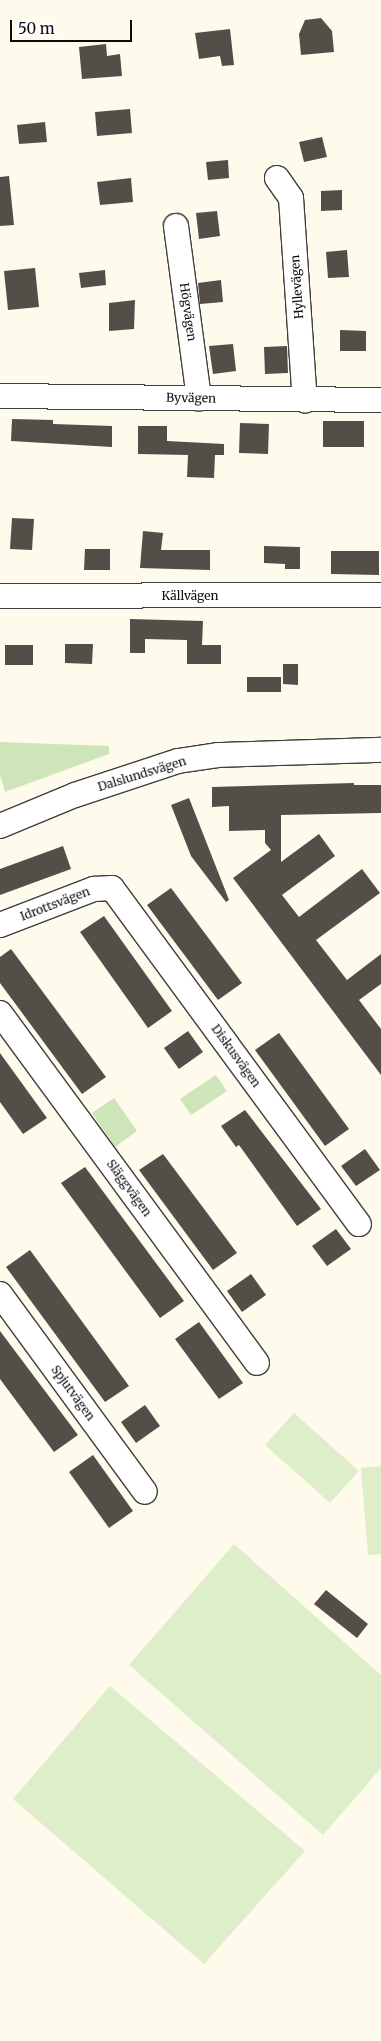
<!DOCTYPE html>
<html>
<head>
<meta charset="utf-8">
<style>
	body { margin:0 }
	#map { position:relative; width:381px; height:2041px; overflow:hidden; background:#fefbec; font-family:Merriweather,serif }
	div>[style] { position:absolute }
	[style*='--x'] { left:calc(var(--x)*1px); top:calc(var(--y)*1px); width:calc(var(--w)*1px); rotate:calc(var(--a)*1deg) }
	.green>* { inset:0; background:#cde5b9 }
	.pitch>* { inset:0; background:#deedca }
	.building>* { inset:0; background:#544e49 }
	.roads { filter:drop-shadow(1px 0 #3f3f3f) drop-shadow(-1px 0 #3f3f3f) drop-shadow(0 1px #3f3f3f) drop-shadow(0 -1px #3f3f3f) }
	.minor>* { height:24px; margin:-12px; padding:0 12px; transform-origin:12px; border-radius:12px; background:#fff }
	span { translate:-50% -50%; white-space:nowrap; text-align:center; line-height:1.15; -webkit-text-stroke:5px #fff; paint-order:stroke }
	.street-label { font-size:12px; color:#0c0c0c }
	.scale { position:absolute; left:10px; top:20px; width:122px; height:22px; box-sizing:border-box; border:2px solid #0c0c0c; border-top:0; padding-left:6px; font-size:15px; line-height:18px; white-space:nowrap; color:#0c0c0c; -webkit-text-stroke:4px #fff; paint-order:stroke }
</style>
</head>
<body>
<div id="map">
	<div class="green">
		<div style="clip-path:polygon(0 742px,109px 746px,109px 754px,5px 792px,0 775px)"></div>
		<div style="clip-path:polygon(216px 1075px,227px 1091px,191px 1115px,180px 1099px)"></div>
		<div style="clip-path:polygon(114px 1098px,137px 1131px,115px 1147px,92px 1113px)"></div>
	</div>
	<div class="pitch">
		<div style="clip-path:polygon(294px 1413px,359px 1471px,330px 1503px,265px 1445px)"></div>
		<div style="clip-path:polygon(381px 1466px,381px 1554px,368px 1555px,361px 1468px)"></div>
		<div style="clip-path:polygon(234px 1544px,381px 1675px,381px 1768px,323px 1835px,129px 1665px)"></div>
		<div style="clip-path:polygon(110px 1686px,305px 1851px,204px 1964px,13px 1799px)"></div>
	</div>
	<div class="building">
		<div style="clip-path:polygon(321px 18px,332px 31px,334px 52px,301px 55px,299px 34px,305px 20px)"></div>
		<div style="clip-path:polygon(230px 29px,234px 65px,222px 66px,220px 56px,199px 59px,195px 33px)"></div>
		<div style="clip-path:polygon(106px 44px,107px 56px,120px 54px,122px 76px,82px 79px,79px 47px)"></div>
		<div style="clip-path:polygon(130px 109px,132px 133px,97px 136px,95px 112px)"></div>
		<div style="clip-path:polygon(45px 122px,47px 142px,19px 144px,17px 125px)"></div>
		<div style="clip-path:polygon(322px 137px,327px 157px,304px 162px,299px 142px)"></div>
		<div style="clip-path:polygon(228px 160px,229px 178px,208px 180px,206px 162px)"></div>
		<div style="clip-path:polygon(9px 176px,14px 225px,0 226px,0 177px)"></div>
		<div style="clip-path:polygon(131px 178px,133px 202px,100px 205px,97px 182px)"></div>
		<div style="clip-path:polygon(342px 190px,342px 210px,321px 211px,321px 191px)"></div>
		<div style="clip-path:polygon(217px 211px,220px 236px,199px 239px,196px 213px)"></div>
		<div style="clip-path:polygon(347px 250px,349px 277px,328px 278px,326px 252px)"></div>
		<div style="clip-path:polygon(35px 268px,39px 307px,8px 310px,4px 271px)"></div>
		<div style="clip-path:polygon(105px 270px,106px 285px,81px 288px,79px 273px)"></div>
		<div style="clip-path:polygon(221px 280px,223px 302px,200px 304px,198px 283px)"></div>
		<div style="clip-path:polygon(135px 300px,134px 329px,109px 331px,109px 303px)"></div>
		<div style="clip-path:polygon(340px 330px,366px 331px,366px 351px,340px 351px)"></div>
		<div style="clip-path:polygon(233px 344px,236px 371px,213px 374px,209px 346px)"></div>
		<div style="clip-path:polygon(287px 346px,288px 373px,265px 374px,264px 347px)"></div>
		<div style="clip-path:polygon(12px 419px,53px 420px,53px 424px,112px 426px,112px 447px,11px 441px)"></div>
		<div style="clip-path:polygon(323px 421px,364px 421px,364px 447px,323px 447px)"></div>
		<div style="clip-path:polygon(240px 423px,269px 424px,268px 454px,239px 453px)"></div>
		<div style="clip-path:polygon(138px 426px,167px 426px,167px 441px,224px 444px,224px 455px,215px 455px,214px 478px,187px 477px,188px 455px,138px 454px)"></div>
		<div style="clip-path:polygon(12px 518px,34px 519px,32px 550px,10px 549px)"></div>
		<div style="clip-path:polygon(143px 531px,163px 533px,161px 550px,210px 550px,210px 570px,140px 568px)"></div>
		<div style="clip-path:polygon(264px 546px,300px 547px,300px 569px,285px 569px,285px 564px,264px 563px)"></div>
		<div style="clip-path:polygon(85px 549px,110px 549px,110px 570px,84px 570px)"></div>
		<div style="clip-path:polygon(331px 551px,379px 551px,379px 575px,331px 574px)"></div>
		<div style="clip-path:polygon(130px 619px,203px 621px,202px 645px,221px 645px,221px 664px,187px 664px,187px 640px,145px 639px,145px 653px,130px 653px)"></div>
		<div style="clip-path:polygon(65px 644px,93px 644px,92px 664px,65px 663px)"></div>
		<div style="clip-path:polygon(5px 645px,33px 645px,33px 665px,5px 665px)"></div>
		<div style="clip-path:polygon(283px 664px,298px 664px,298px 685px,283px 684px)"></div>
		<div style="clip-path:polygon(247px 677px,281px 677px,281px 692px,247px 692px)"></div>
		<div style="clip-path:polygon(354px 783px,354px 785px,381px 785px,381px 813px,281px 815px,281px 862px,319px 834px,335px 856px,282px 895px,299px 917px,362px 869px,380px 893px,316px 940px,347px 980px,381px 954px,381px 984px,359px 1000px,381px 1029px,381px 1075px,233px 878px,271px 850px,265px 843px,265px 830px,229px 831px,229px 806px,212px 807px,212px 787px)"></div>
		<div style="clip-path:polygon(189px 798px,229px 900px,226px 902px,191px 856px,171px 805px)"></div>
		<div style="clip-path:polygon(63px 846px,71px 869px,0 895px,0 869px)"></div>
		<div style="clip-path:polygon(171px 888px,242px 983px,218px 1000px,147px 905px)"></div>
		<div style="clip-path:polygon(104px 916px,172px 1011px,148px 1028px,80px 932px)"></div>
		<div style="clip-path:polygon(11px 949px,106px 1077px,82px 1094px,0 983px,0 957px)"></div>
		<div style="clip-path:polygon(188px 1031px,203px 1052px,179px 1069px,164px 1048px)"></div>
		<div style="clip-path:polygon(279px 1033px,349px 1129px,325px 1146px,255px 1050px)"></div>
		<div style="clip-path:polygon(0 1053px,47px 1118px,23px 1134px,0 1102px)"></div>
		<div style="clip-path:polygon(245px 1110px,321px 1209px,297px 1226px,239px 1145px,236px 1147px,221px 1126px)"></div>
		<div style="clip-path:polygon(365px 1149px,380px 1170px,356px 1186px,341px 1166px)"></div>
		<div style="clip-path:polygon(163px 1154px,237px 1253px,213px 1270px,139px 1170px)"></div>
		<div style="clip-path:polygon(85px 1167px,184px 1301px,160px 1318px,61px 1183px)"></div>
		<div style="clip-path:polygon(336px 1229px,351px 1249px,327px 1266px,312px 1246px)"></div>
		<div style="clip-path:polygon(30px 1250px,129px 1386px,105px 1402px,6px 1267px)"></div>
		<div style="clip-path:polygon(251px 1274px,266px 1295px,242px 1312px,227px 1291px)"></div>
		<div style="clip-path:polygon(199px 1322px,243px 1383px,219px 1399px,175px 1339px)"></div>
		<div style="clip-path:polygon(0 1331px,78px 1435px,54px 1452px,0 1379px)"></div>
		<div style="clip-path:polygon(145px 1405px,160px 1426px,136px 1443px,121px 1422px)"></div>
		<div style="clip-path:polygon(93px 1455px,133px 1511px,109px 1528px,69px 1472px)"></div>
		<div style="clip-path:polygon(326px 1590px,368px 1624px,357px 1638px,314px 1604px)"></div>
	</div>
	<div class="roads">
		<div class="minor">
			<div style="--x:277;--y:178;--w:24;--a:55"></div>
			<div style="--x:291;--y:198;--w:203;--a:86.1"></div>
			<div style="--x:176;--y:226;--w:174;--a:82.4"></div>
			<div style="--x:0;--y:396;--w:381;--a:0.6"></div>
			<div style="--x:0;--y:596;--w:381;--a:-0.2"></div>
			<div style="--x:0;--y:826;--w:81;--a:-22.5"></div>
			<div style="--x:75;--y:795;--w:108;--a:-18.3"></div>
			<div style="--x:178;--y:761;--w:40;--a:-8.5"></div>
			<div style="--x:218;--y:755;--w:163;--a:-1.8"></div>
			<div style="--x:0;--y:925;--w:101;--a:-21"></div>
			<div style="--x:94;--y:889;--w:18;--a:-3"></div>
			<div style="--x:112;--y:888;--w:417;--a:53.7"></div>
			<div style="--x:0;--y:1013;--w:434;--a:53.7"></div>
			<div style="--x:0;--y:1294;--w:245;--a:53.8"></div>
		</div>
	</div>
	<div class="street-label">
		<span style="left:297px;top:287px;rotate:-94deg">Hyllevägen</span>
		<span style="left:188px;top:312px;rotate:82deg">Högvägen</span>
		<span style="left:191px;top:398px;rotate:1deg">Byvägen</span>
		<span style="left:190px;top:596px">Källvägen</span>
		<span style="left:142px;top:774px;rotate:-17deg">Dalslundsvägen</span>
		<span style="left:55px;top:904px;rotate:-21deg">Idrottsvägen</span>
		<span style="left:236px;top:1056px;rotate:54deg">Diskusvägen</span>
		<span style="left:129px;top:1188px;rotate:54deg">Släggvägen</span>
		<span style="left:73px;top:1393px;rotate:54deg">Spjutvägen</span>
	</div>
	<div class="scale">50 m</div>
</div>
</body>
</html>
